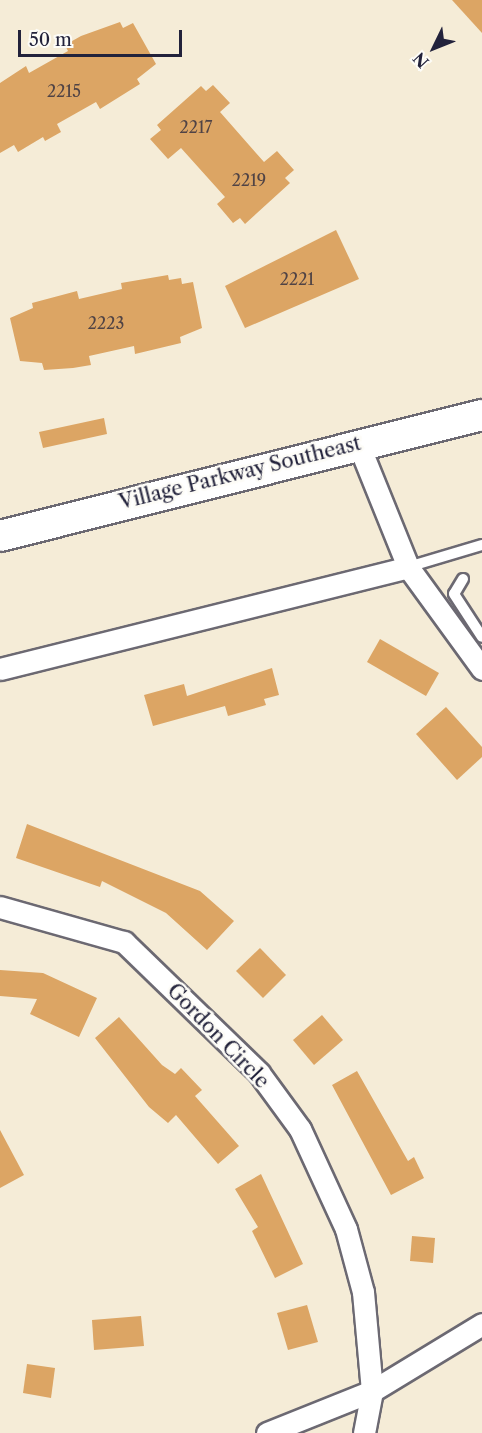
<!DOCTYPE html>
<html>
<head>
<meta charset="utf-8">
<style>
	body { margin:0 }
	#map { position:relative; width:482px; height:1433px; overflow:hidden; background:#f5ecd7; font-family:"Libre Caslon Text",serif }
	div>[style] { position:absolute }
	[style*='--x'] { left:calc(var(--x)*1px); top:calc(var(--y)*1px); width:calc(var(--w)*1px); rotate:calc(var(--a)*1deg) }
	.building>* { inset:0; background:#dca564 }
	.roads { filter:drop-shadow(2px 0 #6c6972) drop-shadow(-2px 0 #6c6972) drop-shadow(0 2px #6c6972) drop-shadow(0 -2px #6c6972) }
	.lane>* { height:10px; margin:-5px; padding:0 5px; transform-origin:5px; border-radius:5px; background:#fff }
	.street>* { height:21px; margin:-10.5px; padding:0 10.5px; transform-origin:10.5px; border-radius:10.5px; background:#fff }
	.secondary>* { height:30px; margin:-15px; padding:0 15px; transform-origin:15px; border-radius:15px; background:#fff }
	span { translate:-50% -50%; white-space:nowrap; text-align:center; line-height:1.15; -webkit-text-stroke:5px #fdfcf7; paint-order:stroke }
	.number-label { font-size:16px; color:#504345 }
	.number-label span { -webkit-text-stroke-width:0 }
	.street-label { font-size:20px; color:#22223b }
	.north { position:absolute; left:404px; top:18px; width:60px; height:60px; -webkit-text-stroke:4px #fdfcf7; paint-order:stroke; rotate:227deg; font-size:16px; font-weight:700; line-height:24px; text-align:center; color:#22223b }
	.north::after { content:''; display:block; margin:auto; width:21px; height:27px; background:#22223b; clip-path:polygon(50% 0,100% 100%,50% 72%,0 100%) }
	.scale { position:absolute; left:18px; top:30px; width:164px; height:27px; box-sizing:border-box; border:3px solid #22223b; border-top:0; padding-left:8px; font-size:18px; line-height:21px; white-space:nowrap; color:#22223b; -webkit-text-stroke:4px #fdfcf7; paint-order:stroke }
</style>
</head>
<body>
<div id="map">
	<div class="building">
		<div style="clip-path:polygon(452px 0,482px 0,482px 33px)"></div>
		<div style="clip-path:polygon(120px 22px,123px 28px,133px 23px,156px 64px,137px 79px,140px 84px,100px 109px,96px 102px,57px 124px,61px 132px,45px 141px,43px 137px,18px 152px,14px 145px,0 153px,0 83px,26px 66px,29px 73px,68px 51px,65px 45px,81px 36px)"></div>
		<div style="clip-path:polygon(213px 85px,230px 103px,220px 112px,264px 162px,277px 151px,294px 170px,285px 178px,290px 183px,245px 224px,240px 218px,233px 223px,217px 204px,225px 197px,181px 148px,168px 159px,150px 139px,161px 130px,157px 125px,201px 86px,206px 91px)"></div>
		<div style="clip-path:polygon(336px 230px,359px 279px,245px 328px,225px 286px)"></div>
		<div style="clip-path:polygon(168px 275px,169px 280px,181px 278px,182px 284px,193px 282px,202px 328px,180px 337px,181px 343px,135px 354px,134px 346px,89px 356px,91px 365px,73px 368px,44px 370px,42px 363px,20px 361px,10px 318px,33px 308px,32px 303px,77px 291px,79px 299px,122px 289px,121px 283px)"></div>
		<div style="clip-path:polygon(104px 418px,107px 434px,43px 448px,39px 432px)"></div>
		<div style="clip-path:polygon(380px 639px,439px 673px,426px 696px,367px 662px)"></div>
		<div style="clip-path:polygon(272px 668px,279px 695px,264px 699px,266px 705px,228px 716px,225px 706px,153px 726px,144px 695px,184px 684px,187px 696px)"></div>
		<div style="clip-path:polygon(446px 707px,482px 747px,482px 757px,457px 780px,416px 734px)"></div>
		<div style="clip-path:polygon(27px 824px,200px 891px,234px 921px,207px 950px,166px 913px,102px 881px,100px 887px,16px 858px)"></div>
		<div style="clip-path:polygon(260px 948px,286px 975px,263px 998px,236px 971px)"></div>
		<div style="clip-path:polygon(0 970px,43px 973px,97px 998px,79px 1037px,30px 1014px,37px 999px,0 996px)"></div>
		<div style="clip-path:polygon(322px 1015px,343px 1040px,314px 1065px,293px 1040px)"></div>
		<div style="clip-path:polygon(119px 1017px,162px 1065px,175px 1074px,181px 1068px,202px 1090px,195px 1096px,239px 1146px,218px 1164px,176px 1115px,168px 1123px,149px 1107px,95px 1038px)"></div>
		<div style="clip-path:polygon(357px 1071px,408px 1161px,414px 1157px,424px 1178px,391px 1195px,332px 1085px)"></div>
		<div style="clip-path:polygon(0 1130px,24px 1175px,0 1188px)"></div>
		<div style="clip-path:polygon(261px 1174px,303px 1264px,275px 1278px,252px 1231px,258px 1227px,235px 1189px)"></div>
		<div style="clip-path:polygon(412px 1236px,435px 1238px,433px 1263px,410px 1261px)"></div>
		<div style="clip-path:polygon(307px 1305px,318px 1342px,288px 1350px,277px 1313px)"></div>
		<div style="clip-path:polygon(141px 1316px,144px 1346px,94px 1350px,92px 1320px)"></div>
		<div style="clip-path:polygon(27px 1364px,55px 1368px,51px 1398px,23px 1393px)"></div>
	</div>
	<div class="roads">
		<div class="lane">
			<div style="--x:408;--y:567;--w:77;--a:-16.6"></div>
			<div style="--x:463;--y:579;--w:17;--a:121"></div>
			<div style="--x:454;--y:594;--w:51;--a:56.9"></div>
		</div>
		<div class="street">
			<div style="--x:358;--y:443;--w:134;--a:68"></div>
			<div style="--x:408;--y:567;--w:126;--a:54"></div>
			<div style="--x:0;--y:669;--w:421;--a:-14"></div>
			<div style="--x:0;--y:907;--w:129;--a:15.8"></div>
			<div style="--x:124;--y:942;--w:188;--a:44.1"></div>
			<div style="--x:259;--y:1073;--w:69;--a:53.8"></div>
			<div style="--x:300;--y:1129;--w:110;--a:65.3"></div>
			<div style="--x:346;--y:1229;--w:65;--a:74.9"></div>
			<div style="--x:363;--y:1292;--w:99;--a:84.8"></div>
			<div style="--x:372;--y:1391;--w:43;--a:100.8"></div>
			<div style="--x:267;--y:1433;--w:113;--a:-21.8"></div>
			<div style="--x:372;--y:1391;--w:129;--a:-31.3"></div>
		</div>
		<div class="secondary">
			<div style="--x:0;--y:536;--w:497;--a:-14.1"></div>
		</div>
	</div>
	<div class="number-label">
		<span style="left:64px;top:91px">2215</span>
		<span style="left:196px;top:127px">2217</span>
		<span style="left:249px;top:180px">2219</span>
		<span style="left:297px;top:279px">2221</span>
		<span style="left:106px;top:323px">2223</span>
	</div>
	<div class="street-label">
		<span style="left:240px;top:473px;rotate:-14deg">Village Parkway Southeast</span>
		<span style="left:218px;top:1036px;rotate:46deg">Gordon Circle</span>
	</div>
	<div class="north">N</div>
	<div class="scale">50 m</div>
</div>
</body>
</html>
